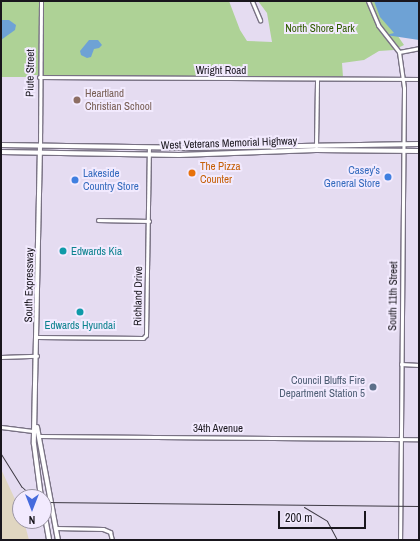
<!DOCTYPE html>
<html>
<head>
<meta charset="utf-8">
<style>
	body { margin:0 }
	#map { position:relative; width:420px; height:541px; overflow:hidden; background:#e5dcf1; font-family:"Archivo Narrow",sans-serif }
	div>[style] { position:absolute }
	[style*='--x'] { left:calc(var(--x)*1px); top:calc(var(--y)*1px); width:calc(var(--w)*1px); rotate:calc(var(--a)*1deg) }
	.commercial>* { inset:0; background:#e0d6c1 }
	.green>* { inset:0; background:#aed296 }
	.water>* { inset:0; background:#6ea2d5 }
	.roads { filter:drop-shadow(1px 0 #797284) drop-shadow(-1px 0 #797284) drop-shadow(0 1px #797284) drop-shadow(0 -1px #797284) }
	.minor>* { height:3px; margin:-1.5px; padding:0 1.5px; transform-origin:1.5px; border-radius:1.5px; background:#fff }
	.major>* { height:4px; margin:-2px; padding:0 2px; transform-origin:2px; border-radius:2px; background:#fff }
	.rail>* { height:1px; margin:-0.5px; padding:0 0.5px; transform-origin:0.5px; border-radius:0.5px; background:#3e3a44 }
	.dots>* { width:11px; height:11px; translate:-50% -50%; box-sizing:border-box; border:2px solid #f2eafe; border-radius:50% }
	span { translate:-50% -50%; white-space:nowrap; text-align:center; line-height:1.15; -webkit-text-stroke:4px #f2eafe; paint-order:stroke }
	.park-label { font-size:11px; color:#315d00 }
	.street-label { font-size:11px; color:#19161d }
	.education-label { font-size:11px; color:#785e54 }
	.left { translate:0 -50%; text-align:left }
	.food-label { font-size:11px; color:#c56008 }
	.shop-label { font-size:11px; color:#366cbe }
	.right { translate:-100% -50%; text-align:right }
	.culture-label { font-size:11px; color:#0d838f }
	.service-label { font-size:11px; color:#4e5e75 }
	.frame { position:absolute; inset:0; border:2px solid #19161d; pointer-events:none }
	.north { position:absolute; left:12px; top:489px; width:40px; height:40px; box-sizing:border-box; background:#f2eafe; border:1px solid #9b95a4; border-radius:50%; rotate:180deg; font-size:11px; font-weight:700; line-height:16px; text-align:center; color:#19161d }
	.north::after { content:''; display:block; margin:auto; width:14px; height:18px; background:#466bdd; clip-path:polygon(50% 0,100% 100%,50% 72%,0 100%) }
	.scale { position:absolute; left:278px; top:511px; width:88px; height:18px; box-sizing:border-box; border:2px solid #19161d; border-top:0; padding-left:5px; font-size:12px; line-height:14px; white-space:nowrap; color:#19161d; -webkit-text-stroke:3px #f2eafe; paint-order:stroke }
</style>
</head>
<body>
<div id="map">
	<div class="commercial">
		<div style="clip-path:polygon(1px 469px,20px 510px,20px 521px,24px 521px,29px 540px,1px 540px)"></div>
	</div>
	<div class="green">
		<div style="clip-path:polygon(1px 1px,229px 1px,240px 30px,247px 41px,272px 42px,267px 13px,258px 1px,374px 1px,404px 45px,394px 50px,379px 51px,364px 60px,342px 63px,343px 77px,34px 75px,33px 77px,1px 77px)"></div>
	</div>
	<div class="water">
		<div style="clip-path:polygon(374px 1px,419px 1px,419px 40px,386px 35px,394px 33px,380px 17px)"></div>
		<div style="clip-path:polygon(1px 20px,9px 20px,16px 25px,15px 30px,1px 40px)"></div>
		<div style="clip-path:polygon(89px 40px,98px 40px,102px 45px,99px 48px,94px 49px,91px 57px,87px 58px,81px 55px,80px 51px)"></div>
	</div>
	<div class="roads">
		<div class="minor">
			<div style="--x:252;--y:1;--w:21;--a:67"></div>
			<div style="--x:368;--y:1;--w:26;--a:67"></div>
			<div style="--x:378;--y:25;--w:34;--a:52"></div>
			<div style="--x:399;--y:52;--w:36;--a:82"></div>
			<div style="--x:404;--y:88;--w:452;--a:90.5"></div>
			<div style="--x:399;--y:52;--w:20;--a:-11"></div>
			<div style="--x:39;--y:77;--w:380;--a:0.3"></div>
			<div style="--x:40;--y:146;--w:145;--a:-89.6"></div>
			<div style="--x:316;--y:146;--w:67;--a:-89.1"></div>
			<div style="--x:98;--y:220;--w:51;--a:1.1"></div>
			<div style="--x:37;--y:337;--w:106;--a:0.5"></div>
			<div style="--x:143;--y:338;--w:4;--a:-45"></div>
			<div style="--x:146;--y:335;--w:188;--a:-89.1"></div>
			<div style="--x:1;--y:357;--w:36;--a:-2"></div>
			<div style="--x:401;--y:364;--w:18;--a:3"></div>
			<div style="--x:1;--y:427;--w:34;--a:7"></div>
			<div style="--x:39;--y:436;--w:380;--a:0.5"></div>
			<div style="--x:56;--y:528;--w:47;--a:1.2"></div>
			<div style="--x:103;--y:529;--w:8;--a:23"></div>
			<div style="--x:110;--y:532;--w:8;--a:76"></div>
		</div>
		<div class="major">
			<div style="--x:1;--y:145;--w:182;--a:0.9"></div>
			<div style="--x:183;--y:148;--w:236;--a:-1"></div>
			<div style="--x:40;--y:146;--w:298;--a:91.2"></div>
			<div style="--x:34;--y:444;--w:53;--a:82.5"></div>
			<div style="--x:1;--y:152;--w:178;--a:1"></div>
			<div style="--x:179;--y:155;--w:137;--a:-2.1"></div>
			<div style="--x:316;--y:150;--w:103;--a:0.6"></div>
			<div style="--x:37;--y:427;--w:115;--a:79.5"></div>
			<div style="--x:44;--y:511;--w:29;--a:80"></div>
		</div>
	</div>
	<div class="rail">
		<div style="--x:1;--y:454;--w:39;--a:58"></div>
		<div style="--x:22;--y:487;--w:15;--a:42"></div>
		<div style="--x:44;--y:502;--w:375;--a:0.6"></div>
		<div style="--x:304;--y:507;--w:27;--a:31"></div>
		<div style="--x:327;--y:521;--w:21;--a:62"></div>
	</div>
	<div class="dots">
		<div style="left:77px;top:100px;background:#8d6e63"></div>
		<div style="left:192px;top:173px;background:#e8710a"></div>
		<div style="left:388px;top:177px;background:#3f7fe0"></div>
		<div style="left:75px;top:180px;background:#3f7fe0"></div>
		<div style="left:63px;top:251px;background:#0f9aa8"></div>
		<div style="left:80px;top:312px;background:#0f9aa8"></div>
		<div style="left:373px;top:387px;background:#5c6f8a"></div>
	</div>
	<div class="park-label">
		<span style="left:320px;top:28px">North Shore Park</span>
	</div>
	<div class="street-label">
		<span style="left:221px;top:70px">Wright Road</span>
		<span style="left:30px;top:73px;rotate:-89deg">Piute Street</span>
		<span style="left:229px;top:143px;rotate:-2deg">West Veterans Memorial Highway</span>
		<span style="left:29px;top:285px;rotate:-89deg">South Expressway</span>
		<span style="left:138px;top:296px;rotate:-89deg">Richland Drive</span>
		<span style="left:393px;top:296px;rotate:-89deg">South 11th Street</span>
		<span style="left:218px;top:428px">34th Avenue</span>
	</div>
	<div class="education-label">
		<span class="left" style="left:85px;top:100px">Heartland<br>Christian School</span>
	</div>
	<div class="food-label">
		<span class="left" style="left:200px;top:173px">The Pizza<br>Counter</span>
	</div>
	<div class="shop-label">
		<span class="right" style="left:380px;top:177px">Casey's<br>General Store</span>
		<span class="left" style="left:83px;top:180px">Lakeside<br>Country Store</span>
	</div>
	<div class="culture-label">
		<span class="left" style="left:71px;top:251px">Edwards Kia</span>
		<span style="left:80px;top:325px">Edwards Hyundai</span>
	</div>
	<div class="service-label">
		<span class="right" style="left:365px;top:387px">Council Bluffs Fire<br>Department Station 5</span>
	</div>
	<div class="frame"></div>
	<div class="north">N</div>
	<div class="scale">200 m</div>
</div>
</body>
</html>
